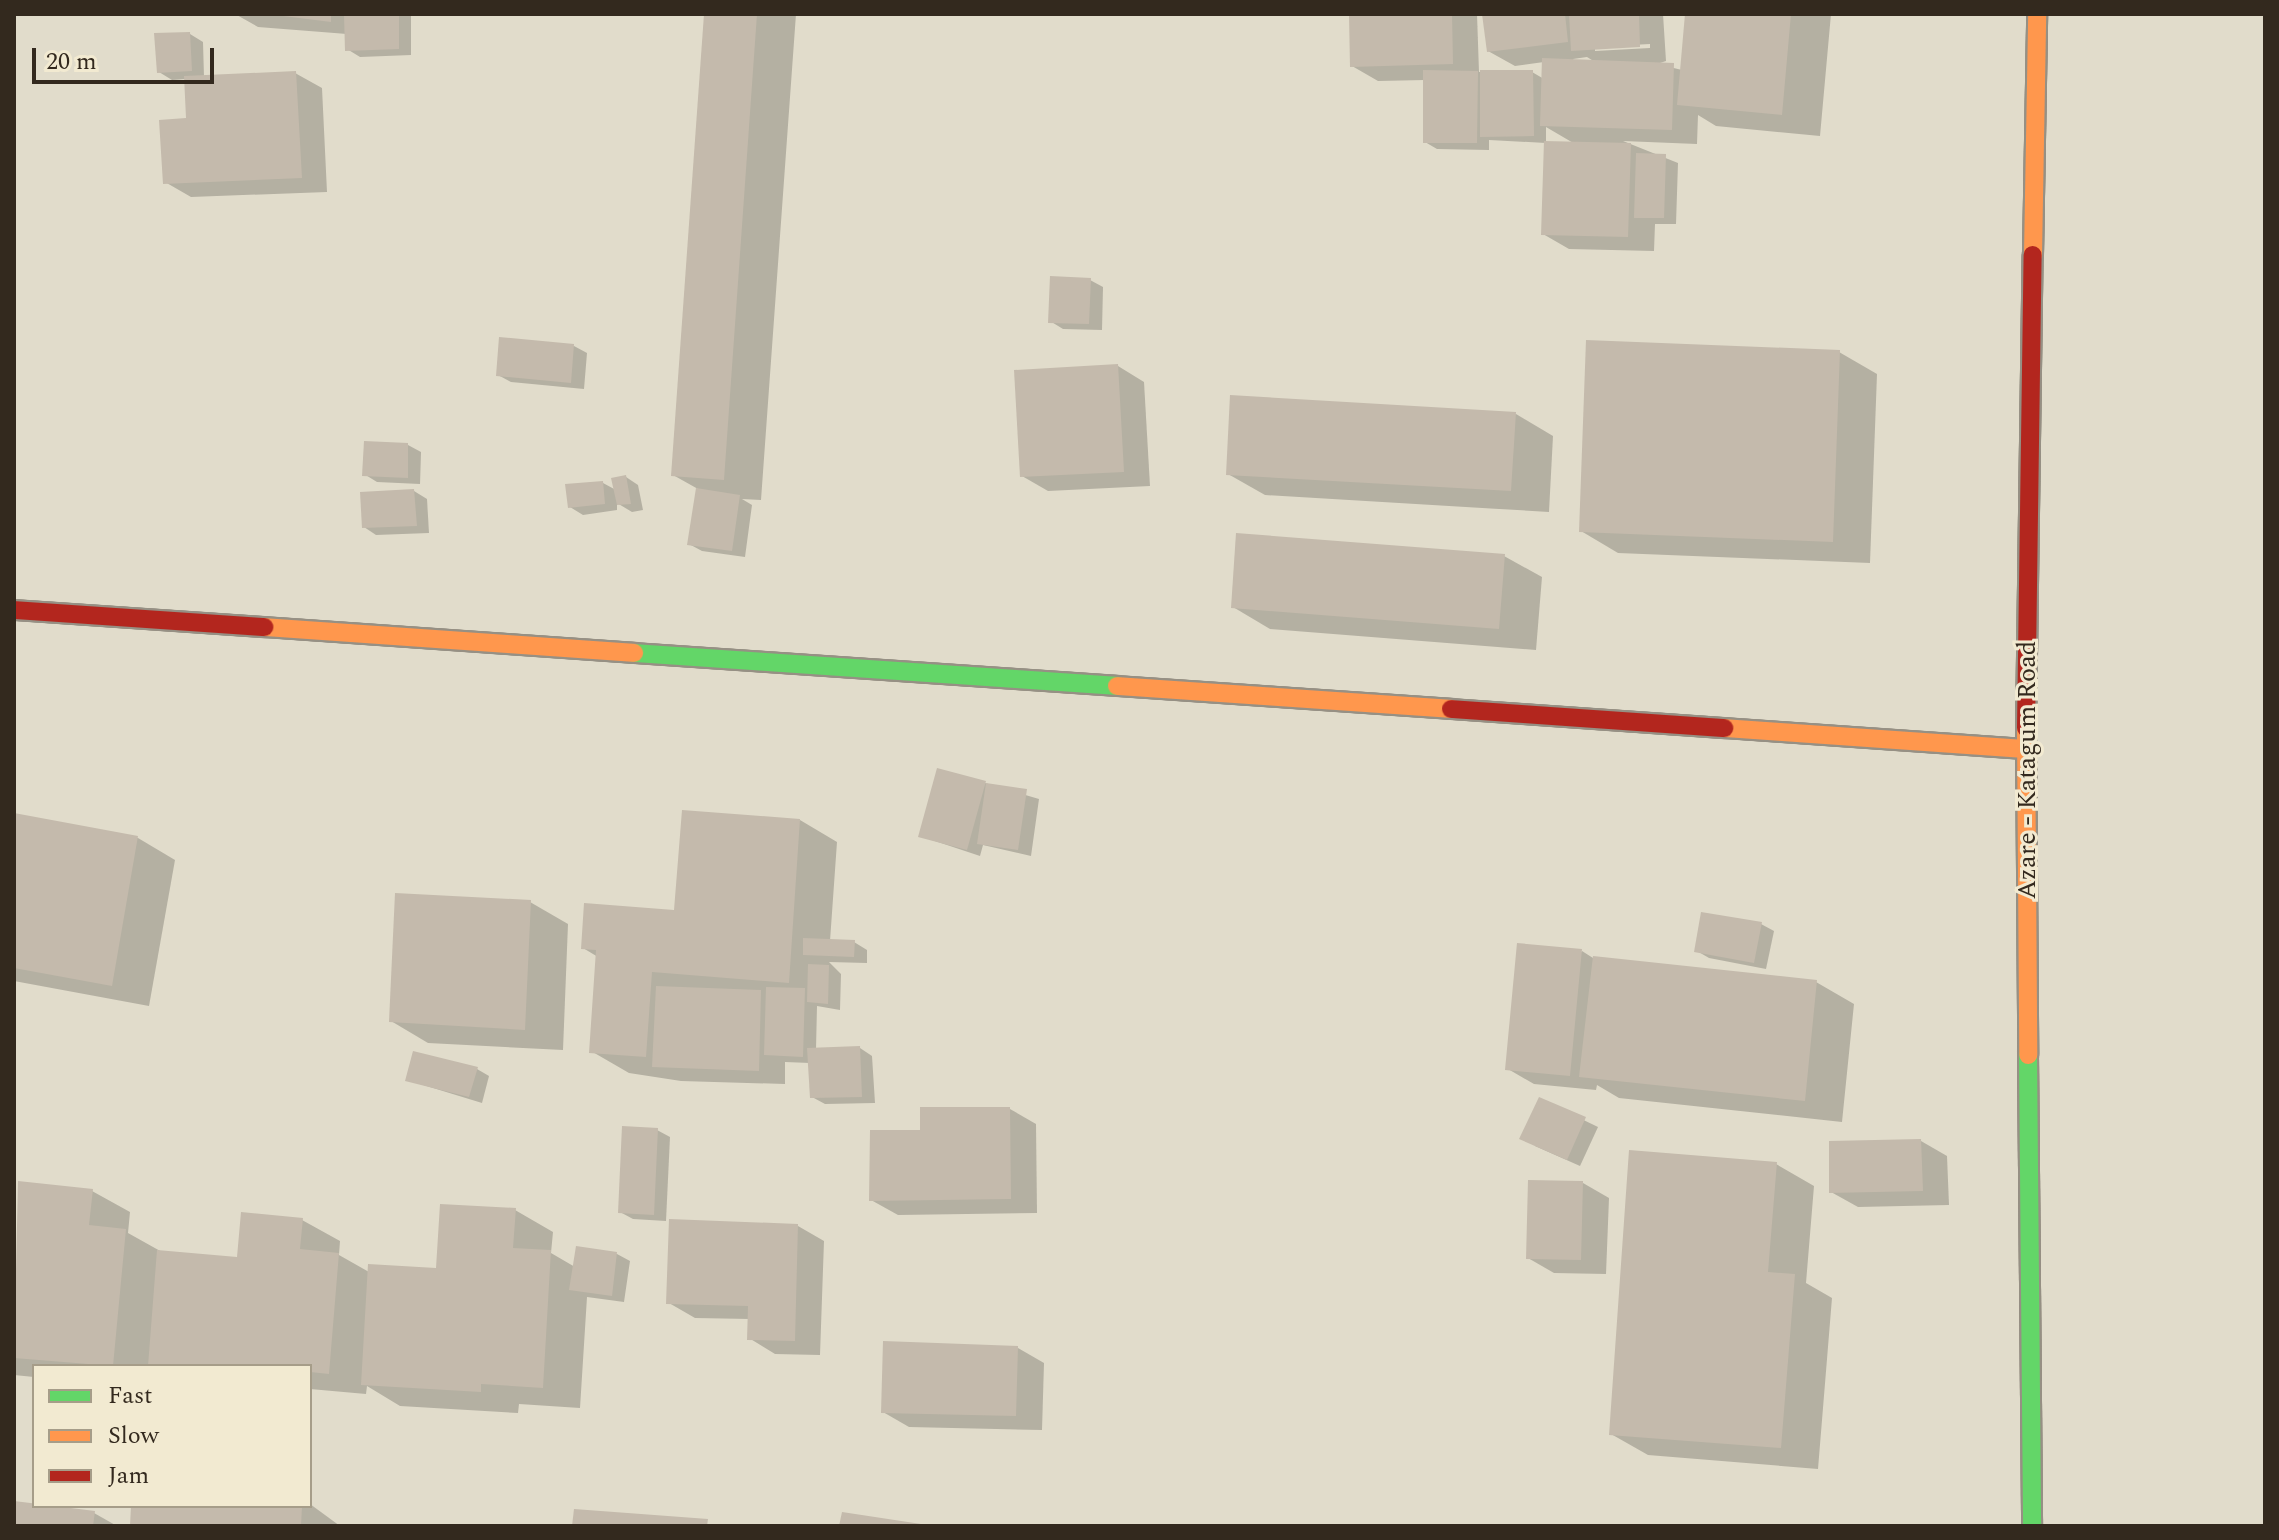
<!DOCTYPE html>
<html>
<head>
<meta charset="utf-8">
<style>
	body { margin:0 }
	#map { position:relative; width:2279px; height:1540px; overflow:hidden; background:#e1dccb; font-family:Spectral,serif }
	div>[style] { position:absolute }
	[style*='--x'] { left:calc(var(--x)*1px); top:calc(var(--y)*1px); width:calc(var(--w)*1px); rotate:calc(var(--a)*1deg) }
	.shadow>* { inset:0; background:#0003 }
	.building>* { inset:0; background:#c4baac }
	.roads { filter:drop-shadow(2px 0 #969084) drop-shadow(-2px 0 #969084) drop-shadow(0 2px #969084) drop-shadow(0 -2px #969084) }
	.fast>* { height:18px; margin:-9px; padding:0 9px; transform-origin:9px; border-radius:9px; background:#63d668 }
	.slow>* { height:18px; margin:-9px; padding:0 9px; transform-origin:9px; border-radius:9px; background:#ff974d }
	.jam>* { height:18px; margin:-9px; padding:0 9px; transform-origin:9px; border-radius:9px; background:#b3261e }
	span { translate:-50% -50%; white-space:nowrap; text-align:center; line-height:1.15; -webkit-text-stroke:6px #f2ead1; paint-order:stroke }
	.street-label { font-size:26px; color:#33291e }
	.frame { position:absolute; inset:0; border:16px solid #33291e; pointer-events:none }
	.legend { position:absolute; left:32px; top:1364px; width:280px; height:144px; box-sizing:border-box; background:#f2ead1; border:2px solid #a69d89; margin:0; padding:10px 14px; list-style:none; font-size:24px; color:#33291e }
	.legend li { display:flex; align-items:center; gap:16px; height:40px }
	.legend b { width:40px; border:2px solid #a69d89 }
	.scale { position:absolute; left:32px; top:48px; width:182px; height:36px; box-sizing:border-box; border:4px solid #33291e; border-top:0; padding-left:10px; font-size:24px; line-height:28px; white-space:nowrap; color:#33291e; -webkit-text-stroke:6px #f2ead1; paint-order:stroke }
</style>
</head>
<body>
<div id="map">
	<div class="shadow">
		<div style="clip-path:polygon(235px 14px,411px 14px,411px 55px,360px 57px,347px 49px,347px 34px,258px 27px)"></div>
		<div style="clip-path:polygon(706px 14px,796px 14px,761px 500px,742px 499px,752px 505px,745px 557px,702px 551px,689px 544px,698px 489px,673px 475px)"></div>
		<div style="clip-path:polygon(evenodd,1351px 14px,1477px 14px,1479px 72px,1532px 72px,1544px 79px,1544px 62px,1515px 66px,1488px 51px,1484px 14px,1663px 14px,1666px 61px,1657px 64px,1682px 70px,1687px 14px,1831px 14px,1820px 136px,1716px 126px,1698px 115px,1697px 144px,1623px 141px,1678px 163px,1676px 224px,1655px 224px,1654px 251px,1569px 249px,1543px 234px,1546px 143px,1489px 140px,1489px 150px,1437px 149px,1425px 142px,1425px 80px,1378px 81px,1352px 66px,1351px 14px,1650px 44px,1650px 48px,1595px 51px,1595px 47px,1650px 44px,1351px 14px,1587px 57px,1595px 62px,1574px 61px,1573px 59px,1587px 57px,1351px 14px,1546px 127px,1575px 144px,1546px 143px,1546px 127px)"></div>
		<div style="clip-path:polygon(190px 34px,203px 42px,204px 77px,295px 73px,322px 88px,327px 192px,191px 197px,165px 182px,188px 120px,186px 79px,172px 80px,159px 72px)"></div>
		<div style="clip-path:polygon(1090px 280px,1103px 287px,1102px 330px,1063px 329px,1050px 321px)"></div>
		<div style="clip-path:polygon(574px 346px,587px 353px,584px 389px,511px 382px,498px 375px)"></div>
		<div style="clip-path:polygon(1839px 352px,1877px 374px,1870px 563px,1618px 553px,1581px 531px)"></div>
		<div style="clip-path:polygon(1118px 366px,1144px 382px,1150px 486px,1048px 491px,1022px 476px)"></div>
		<div style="clip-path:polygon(1516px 414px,1553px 436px,1549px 512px,1265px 495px,1228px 474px)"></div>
		<div style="clip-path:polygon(408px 445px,421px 452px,420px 484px,377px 482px,364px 474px)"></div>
		<div style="clip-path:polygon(626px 477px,638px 485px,643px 510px,632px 512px,617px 503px,617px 510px,583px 515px,570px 507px,603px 483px,616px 490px)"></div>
		<div style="clip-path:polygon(414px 491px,427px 499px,429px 533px,376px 535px,364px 527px)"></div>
		<div style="clip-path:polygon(1504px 556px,1542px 577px,1536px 650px,1270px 629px,1233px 607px)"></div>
		<div style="clip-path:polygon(985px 783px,1039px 799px,1031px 856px,983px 845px,980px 856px,920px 836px)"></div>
		<div style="clip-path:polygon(14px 815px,138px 838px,175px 860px,149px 1006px,14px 981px)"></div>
		<div style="clip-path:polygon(800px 820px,837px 842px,830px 941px,854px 942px,867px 950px,867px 963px,829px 962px,841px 974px,840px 1010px,817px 1006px,816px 1050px,860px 1048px,872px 1056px,875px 1103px,825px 1104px,812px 1097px,810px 1063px,785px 1062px,785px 1084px,681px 1081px,629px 1073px,591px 1051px,598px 957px,583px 948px,676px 912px)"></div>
		<div style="clip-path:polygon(530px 902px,568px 924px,563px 1050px,428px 1043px,391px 1021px)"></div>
		<div style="clip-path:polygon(1761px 924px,1774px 931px,1766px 969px,1709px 958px,1697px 951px)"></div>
		<div style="clip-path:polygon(1582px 951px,1593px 958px,1816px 982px,1854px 1004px,1842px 1122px,1619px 1098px,1597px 1085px,1596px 1090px,1534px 1084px,1508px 1069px)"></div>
		<div style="clip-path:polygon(477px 1069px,489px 1076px,482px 1103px,407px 1080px)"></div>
		<div style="clip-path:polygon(1540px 1099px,1598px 1127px,1580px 1166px,1535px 1146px)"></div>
		<div style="clip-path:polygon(1010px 1109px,1036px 1124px,1037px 1213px,898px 1215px,871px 1200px,922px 1132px)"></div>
		<div style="clip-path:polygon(657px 1130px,670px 1137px,666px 1221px,633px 1219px,620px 1212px)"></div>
		<div style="clip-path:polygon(1921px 1141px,1947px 1156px,1949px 1205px,1858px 1207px,1831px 1192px)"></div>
		<div style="clip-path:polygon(1776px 1164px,1814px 1186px,1806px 1283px,1832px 1298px,1818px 1469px,1648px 1455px,1611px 1434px)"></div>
		<div style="clip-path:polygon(20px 1183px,92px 1191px,130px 1212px,128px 1233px,162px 1252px,239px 1259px,302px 1220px,340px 1241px,339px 1255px,369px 1272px,438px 1270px,515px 1210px,553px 1232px,551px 1253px,575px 1267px,578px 1248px,617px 1254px,630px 1261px,624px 1302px,587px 1297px,580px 1408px,519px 1404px,518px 1413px,400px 1406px,367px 1386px,366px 1394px,310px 1389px,310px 1366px,34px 1366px,34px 1377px,14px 1375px)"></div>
		<div style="clip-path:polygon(1583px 1183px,1609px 1198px,1606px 1274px,1554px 1273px,1528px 1258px)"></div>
		<div style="clip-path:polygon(798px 1226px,824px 1241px,820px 1355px,775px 1354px,749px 1338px,750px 1319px,695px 1318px,669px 1303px)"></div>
		<div style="clip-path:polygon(1018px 1348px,1044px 1363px,1042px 1430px,909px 1427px,883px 1412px)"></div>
		<div style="clip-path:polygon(14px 1504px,94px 1513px,117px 1526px,14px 1526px)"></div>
		<div style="clip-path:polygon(310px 1504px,340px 1526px,132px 1526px,133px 1506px)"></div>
	</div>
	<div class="building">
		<div style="clip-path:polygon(267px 14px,331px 14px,331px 22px)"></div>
		<div style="clip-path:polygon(344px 14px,399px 14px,399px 49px,345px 51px)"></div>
		<div style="clip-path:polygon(704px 14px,757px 14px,724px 480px,671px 476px)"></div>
		<div style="clip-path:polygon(1349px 14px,1452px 14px,1453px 64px,1350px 67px)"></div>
		<div style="clip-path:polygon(1482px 14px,1565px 14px,1568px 42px,1487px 52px)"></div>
		<div style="clip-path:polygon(1569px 14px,1639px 14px,1640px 47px,1571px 51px)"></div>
		<div style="clip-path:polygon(1685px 14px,1791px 14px,1782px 115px,1677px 105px)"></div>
		<div style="clip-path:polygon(190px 32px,192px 71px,157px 73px,154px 33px)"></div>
		<div style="clip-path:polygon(1542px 58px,1674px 63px,1672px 130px,1540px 126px)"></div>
		<div style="clip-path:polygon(1423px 70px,1478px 71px,1477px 143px,1423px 143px)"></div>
		<div style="clip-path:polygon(1480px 70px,1533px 70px,1534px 136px,1480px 137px)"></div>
		<div style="clip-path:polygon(296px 71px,302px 178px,163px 184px,159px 120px,186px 118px,184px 76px)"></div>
		<div style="clip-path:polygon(1544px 141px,1631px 143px,1628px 237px,1541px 235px)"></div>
		<div style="clip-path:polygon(1636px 153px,1666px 154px,1664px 218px,1634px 218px)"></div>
		<div style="clip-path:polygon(1050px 276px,1091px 278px,1089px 324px,1048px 323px)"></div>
		<div style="clip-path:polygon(499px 337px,574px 344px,571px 383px,496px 376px)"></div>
		<div style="clip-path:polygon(1586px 340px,1840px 350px,1833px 542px,1579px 532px)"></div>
		<div style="clip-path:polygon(1118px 364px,1124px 472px,1020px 477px,1014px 370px)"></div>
		<div style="clip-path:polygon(1230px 395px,1516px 412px,1511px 491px,1226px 475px)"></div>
		<div style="clip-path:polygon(364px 441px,408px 443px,408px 478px,362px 476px)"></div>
		<div style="clip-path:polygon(626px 475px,631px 504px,617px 505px,611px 478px)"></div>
		<div style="clip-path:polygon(603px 481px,605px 504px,568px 508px,565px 484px)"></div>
		<div style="clip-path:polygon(696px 488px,740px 495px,732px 551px,687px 545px)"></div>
		<div style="clip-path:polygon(414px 489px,417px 526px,362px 528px,360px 492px)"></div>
		<div style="clip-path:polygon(1236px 533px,1505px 554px,1499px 629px,1231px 608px)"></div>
		<div style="clip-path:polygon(937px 768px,986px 781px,967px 850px,918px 837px)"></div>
		<div style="clip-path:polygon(986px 783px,1027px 789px,1018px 850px,977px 844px)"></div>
		<div style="clip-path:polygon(682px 810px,800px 819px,789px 983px,652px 972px,646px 1057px,589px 1053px,596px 950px,581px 949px,584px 903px,674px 910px)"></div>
		<div style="clip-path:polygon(14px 813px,138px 836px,112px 986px,14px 968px)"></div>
		<div style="clip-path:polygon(395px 893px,531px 900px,525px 1030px,389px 1022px)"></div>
		<div style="clip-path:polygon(1701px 912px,1762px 922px,1754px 963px,1694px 952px)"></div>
		<div style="clip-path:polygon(803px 938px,855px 940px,854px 957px,803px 955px)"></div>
		<div style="clip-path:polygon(1517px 943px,1582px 949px,1570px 1076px,1505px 1070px)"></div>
		<div style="clip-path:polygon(1593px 956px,1817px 980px,1805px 1101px,1579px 1077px)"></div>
		<div style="clip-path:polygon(808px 964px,829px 965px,828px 1004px,807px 1002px)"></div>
		<div style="clip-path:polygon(656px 986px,761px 990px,759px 1071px,652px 1067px)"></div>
		<div style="clip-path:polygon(766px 987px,805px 988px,803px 1057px,764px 1055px)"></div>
		<div style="clip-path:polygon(860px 1046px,862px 1097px,810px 1098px,807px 1048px)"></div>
		<div style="clip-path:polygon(413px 1051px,478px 1067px,469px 1097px,405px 1081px)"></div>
		<div style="clip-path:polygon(1539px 1097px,1586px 1117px,1567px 1160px,1519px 1139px)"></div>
		<div style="clip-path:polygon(920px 1107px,1010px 1107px,1011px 1199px,869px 1201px,870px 1130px,920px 1130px)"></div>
		<div style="clip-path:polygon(622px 1126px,658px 1128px,654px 1215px,618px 1213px)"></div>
		<div style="clip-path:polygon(1921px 1139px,1923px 1191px,1829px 1193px,1829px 1141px)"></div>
		<div style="clip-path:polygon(1629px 1150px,1777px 1162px,1768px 1272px,1795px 1274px,1781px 1448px,1609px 1435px)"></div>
		<div style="clip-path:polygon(1528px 1180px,1583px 1181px,1581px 1260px,1526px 1259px)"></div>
		<div style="clip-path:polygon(18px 1181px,93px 1189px,89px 1225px,126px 1229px,113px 1366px,14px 1358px)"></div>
		<div style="clip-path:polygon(440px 1204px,516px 1208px,513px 1248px,551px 1250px,543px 1388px,481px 1384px,481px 1392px,361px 1385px,368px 1264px,436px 1268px)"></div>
		<div style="clip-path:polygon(241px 1212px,303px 1218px,300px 1249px,339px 1253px,329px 1374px,310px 1372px,310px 1366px,148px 1366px,157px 1250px,237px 1257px)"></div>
		<div style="clip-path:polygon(669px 1219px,798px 1224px,795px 1341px,747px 1340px,748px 1306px,666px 1304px)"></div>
		<div style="clip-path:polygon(576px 1246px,617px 1252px,612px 1296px,569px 1290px)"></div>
		<div style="clip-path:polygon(883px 1341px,1018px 1346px,1016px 1416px,881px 1413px)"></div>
		<div style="clip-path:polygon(14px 1501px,95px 1511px,93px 1526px,14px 1526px)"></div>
		<div style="clip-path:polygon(131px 1506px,302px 1506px,301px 1526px,130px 1526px)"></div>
		<div style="clip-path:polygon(574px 1509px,708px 1519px,707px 1526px,572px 1526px)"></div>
		<div style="clip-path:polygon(842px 1512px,921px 1524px,921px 1526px,839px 1526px)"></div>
	</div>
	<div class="roads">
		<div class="fast">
			<div style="--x:634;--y:653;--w:484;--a:3.9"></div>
			<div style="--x:2028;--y:1055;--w:471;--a:89.5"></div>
		</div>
		<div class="slow">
			<div style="--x:2033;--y:255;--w:241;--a:-89"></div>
			<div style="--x:264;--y:627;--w:371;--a:4"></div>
			<div style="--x:1117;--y:686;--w:335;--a:3.9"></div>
			<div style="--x:1724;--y:728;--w:303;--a:4"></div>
			<div style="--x:2026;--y:728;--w:327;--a:89.6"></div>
		</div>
		<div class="jam">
			<div style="--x:14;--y:610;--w:251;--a:3.9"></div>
			<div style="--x:1451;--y:709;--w:274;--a:4"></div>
			<div style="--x:2026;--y:728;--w:473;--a:-89.2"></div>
		</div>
	</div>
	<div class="street-label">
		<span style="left:2028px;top:770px;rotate:-90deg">Azare - Katagum Road</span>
	</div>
	<div class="frame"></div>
	<ul class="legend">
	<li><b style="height:10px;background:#63d668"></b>Fast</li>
	<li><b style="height:10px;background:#ff974d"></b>Slow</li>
	<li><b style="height:10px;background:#b3261e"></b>Jam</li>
	</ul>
	<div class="scale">20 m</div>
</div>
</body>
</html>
